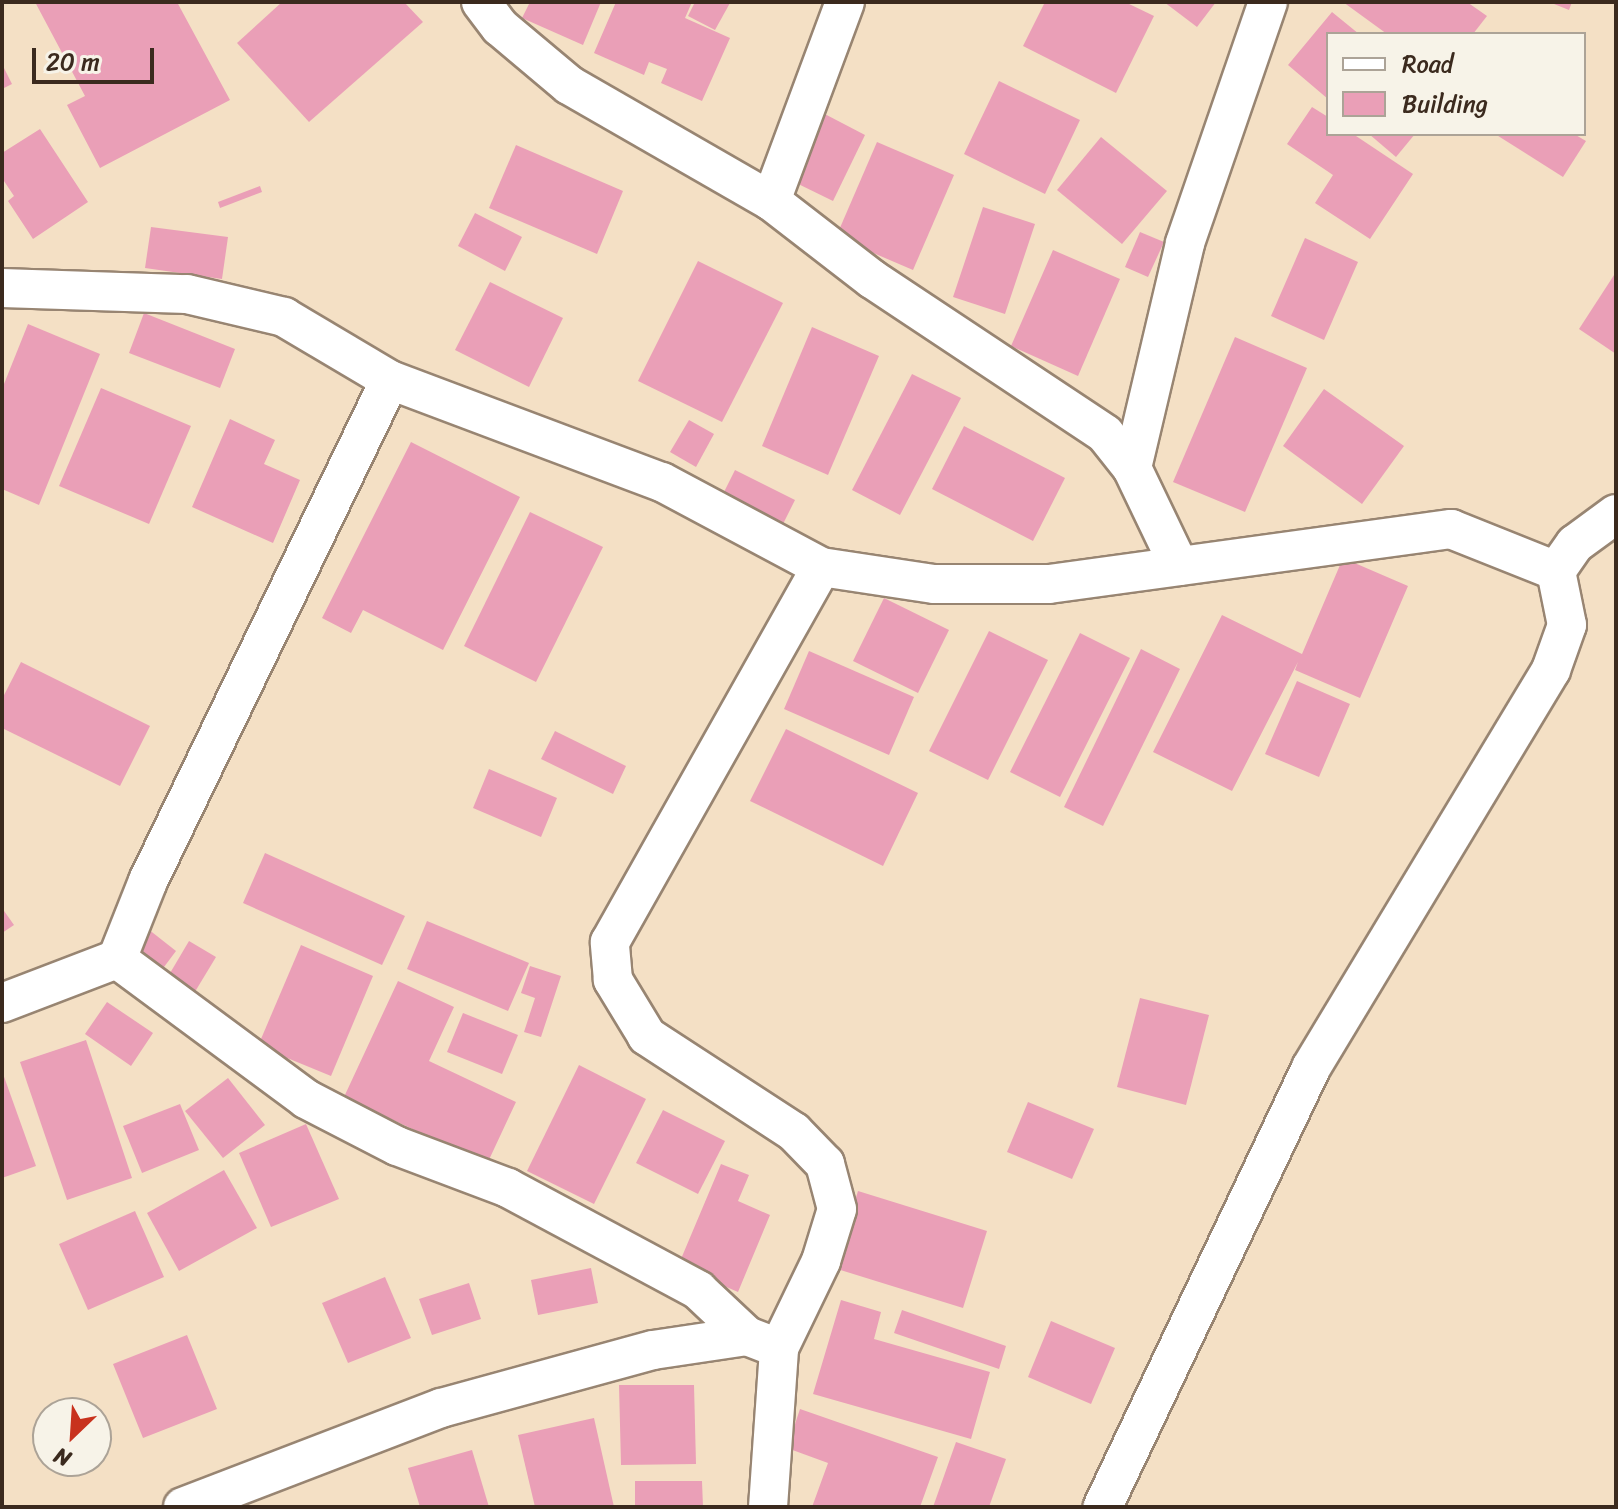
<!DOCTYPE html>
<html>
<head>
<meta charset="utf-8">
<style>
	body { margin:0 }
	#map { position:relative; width:1618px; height:1509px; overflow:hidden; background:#f4e0c5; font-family:Sriracha,sans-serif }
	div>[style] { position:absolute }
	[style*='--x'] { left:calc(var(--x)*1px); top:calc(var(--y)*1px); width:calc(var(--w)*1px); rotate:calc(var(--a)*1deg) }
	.building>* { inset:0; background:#ea9fb7 }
	.roads { filter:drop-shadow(2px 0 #988572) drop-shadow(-2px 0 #988572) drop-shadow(0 2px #988572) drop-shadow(0 -2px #988572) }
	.street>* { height:38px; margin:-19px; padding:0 19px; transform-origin:19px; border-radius:19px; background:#fff }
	span { translate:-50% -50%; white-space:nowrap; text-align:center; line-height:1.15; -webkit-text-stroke:7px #f7f3e8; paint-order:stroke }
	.frame { position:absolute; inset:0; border:4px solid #3b2a1e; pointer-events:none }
	.legend { position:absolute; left:1326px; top:32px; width:260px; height:104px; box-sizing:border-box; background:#f7f3e8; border:2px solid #aca397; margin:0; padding:10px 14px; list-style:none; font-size:24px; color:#3b2a1e }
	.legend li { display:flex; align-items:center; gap:16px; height:40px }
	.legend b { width:40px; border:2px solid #aca397 }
	.north { position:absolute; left:32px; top:1397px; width:80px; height:80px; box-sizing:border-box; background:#f7f3e8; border:2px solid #aca397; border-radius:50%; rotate:205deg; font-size:22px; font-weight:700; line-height:32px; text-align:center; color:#3b2a1e }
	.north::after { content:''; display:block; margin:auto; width:28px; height:36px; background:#c8321e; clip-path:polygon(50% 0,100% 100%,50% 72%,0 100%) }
	.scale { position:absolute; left:32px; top:48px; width:122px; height:36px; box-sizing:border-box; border:4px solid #3b2a1e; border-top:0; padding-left:10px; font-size:24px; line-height:28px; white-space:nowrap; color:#3b2a1e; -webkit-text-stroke:6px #f7f3e8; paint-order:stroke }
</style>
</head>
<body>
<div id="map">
	<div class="building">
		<div style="clip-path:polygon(35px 2px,177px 2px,230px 100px,100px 168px,67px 105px,85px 96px)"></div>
		<div style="clip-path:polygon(282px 2px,404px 2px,423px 22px,309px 122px,237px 43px)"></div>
		<div style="clip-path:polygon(530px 2px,601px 2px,583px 45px,522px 18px)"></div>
		<div style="clip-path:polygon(616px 2px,692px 2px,685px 18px,730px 38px,702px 101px,661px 83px,667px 69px,649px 62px,644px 75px,594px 53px)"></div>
		<div style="clip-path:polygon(695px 2px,727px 2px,730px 3px,715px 30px,688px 16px)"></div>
		<div style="clip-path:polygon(1045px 2px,1125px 2px,1154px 16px,1116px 93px,1023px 46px)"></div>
		<div style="clip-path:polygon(1164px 2px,1216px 2px,1197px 27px)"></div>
		<div style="clip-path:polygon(1343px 2px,1467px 2px,1487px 16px,1473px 34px,1387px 34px)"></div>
		<div style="clip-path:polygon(1549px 2px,1572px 2px,1569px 10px)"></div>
		<div style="clip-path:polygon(1332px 12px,1359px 34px,1328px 34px,1328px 99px,1288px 65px)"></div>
		<div style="clip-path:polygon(2px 64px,12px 84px,2px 89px)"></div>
		<div style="clip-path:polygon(999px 81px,1080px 120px,1045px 194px,964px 154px)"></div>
		<div style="clip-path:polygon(1312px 107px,1328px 117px,1328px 134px,1353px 134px,1413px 174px,1370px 239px,1315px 203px,1333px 175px,1287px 144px)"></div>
		<div style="clip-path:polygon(819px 111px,865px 135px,833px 201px,786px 178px)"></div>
		<div style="clip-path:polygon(40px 129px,88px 202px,33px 239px,8px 201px,14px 196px,2px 178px,2px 153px)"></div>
		<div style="clip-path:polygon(1369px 134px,1415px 134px,1396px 157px)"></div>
		<div style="clip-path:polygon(1495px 134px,1574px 134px,1586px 141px,1563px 177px)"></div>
		<div style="clip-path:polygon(1101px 137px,1167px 191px,1122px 244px,1057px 190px)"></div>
		<div style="clip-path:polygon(877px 142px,954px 175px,913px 270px,836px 237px)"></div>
		<div style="clip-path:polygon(516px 145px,623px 191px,597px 254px,489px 208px)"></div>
		<div style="clip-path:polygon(260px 186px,262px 192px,220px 208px,218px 202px)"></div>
		<div style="clip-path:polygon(983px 207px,1035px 224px,1005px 314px,953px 297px)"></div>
		<div style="clip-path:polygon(475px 213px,522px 237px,505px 271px,458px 246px)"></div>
		<div style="clip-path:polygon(151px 227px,228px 237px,222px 279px,145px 268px)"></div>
		<div style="clip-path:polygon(1140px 232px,1164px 242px,1148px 277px,1125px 267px)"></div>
		<div style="clip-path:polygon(1305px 238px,1358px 262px,1324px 340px,1271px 316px)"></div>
		<div style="clip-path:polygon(1053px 250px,1120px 279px,1078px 376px,1011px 346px)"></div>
		<div style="clip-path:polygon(698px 261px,783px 303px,722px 422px,638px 381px)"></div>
		<div style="clip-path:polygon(1616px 272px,1616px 354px,1579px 329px)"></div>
		<div style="clip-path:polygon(490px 282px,563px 318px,529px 387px,455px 350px)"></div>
		<div style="clip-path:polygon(144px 313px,235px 349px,220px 388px,129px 353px)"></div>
		<div style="clip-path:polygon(28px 324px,100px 354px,39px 505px,2px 489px,2px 389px)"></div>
		<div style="clip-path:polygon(812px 327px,879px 356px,828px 475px,762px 446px)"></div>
		<div style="clip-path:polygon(1235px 337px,1307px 368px,1245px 512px,1173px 482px)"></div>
		<div style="clip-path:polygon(912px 374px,961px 398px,900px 515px,852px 490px)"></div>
		<div style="clip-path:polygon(101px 388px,191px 426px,149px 524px,59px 486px)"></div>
		<div style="clip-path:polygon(1324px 389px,1404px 446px,1362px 504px,1283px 446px)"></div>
		<div style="clip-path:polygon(230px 419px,275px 440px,264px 464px,300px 480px,273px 543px,192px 507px)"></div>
		<div style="clip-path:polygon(689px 420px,714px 434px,696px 467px,670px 452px)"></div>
		<div style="clip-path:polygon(964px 426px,1065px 478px,1033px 541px,932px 489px)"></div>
		<div style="clip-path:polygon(411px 442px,520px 497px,443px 650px,363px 610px,351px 633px,322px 618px)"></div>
		<div style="clip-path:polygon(735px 470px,795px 500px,781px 528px,721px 498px)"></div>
		<div style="clip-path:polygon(530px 512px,603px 547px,536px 682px,464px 646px)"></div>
		<div style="clip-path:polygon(1343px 558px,1408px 586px,1360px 698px,1295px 670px,1298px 662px,1232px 791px,1153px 752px,1222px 615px,1302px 654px)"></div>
		<div style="clip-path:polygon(884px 598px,949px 630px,918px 693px,853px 661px)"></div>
		<div style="clip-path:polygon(989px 631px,1048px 660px,988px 780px,929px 751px)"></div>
		<div style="clip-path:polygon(1080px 633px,1130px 658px,1060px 797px,1010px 772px)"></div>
		<div style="clip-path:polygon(1141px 649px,1180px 669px,1103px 826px,1064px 807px)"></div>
		<div style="clip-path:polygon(809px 651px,914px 697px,889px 755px,784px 709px)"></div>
		<div style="clip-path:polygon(21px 662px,150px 726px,120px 786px,2px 728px,2px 699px)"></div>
		<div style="clip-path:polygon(1297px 681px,1350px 704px,1319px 777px,1265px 754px)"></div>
		<div style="clip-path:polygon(786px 729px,918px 793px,883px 866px,750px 801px)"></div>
		<div style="clip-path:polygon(555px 731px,626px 766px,613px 794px,541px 759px)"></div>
		<div style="clip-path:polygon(489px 769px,557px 798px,541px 837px,473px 808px)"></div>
		<div style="clip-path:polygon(265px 853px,405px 916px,382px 965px,243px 903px)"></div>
		<div style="clip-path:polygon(2px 908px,14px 925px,2px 933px)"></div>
		<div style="clip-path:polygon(427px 921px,529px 963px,508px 1011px,407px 969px)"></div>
		<div style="clip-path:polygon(148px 929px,176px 951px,152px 983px,123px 961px)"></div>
		<div style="clip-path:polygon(189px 941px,216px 957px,190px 1000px,163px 985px)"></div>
		<div style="clip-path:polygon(301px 945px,373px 976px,331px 1076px,258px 1046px)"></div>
		<div style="clip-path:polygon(530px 966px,561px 976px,541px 1037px,524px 1032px,535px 998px,521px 993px)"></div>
		<div style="clip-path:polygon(398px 981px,454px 1007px,429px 1061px,516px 1102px,487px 1164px,344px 1097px)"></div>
		<div style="clip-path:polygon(1140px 998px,1209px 1015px,1186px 1105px,1117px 1087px)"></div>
		<div style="clip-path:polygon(107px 1002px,153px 1033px,131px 1066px,85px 1034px)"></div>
		<div style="clip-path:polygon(463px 1013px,518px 1035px,502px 1074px,447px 1052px)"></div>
		<div style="clip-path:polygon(86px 1040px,132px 1178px,67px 1200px,20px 1062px)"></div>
		<div style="clip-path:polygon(579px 1065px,646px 1099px,594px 1204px,527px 1171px)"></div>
		<div style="clip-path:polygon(2px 1071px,36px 1166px,2px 1178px)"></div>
		<div style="clip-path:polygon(228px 1078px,265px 1125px,223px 1158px,185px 1111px)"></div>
		<div style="clip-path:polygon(1028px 1102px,1094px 1129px,1072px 1179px,1007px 1152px)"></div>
		<div style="clip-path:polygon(180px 1104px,199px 1150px,142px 1173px,123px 1126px)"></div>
		<div style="clip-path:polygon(663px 1110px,725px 1141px,698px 1194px,636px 1163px)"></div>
		<div style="clip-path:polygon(306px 1124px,339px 1199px,271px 1227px,239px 1153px)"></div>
		<div style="clip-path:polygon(721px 1164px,749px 1175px,738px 1201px,770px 1215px,738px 1292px,678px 1266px)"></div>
		<div style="clip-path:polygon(224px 1170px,257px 1228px,179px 1271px,147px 1213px)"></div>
		<div style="clip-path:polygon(858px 1191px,987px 1231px,963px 1308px,834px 1268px)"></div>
		<div style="clip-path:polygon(135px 1211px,164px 1277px,88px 1310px,59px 1244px)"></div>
		<div style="clip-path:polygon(591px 1268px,598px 1303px,538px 1315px,531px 1280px)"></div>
		<div style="clip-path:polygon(385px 1277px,411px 1338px,348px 1363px,322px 1303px)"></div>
		<div style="clip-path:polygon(469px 1283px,481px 1319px,432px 1335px,419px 1299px)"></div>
		<div style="clip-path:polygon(841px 1300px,881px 1312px,874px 1339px,990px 1372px,971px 1439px,813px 1394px)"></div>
		<div style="clip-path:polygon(902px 1310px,1006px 1346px,999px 1369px,894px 1333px)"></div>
		<div style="clip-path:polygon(1051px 1321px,1115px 1348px,1091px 1404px,1028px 1377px)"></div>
		<div style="clip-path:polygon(187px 1335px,217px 1409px,143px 1438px,113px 1364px)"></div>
		<div style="clip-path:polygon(619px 1385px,694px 1385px,696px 1464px,621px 1465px)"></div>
		<div style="clip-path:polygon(800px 1409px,938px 1457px,920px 1507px,812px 1507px,828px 1463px,787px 1448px)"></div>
		<div style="clip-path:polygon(594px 1418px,614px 1507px,535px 1507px,518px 1435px)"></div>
		<div style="clip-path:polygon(956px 1442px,1006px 1459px,989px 1507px,933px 1507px)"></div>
		<div style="clip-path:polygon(472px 1450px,489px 1507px,420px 1507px,408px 1468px)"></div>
		<div style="clip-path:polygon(635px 1481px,702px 1481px,703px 1507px,635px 1507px)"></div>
	</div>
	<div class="roads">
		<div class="street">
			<div style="--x:481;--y:2;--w:31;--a:53"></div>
			<div style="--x:500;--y:27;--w:90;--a:40"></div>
			<div style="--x:569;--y:85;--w:233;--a:29.9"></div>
			<div style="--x:771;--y:201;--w:128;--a:37.7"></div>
			<div style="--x:872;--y:279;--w:280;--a:33.6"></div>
			<div style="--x:1105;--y:434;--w:43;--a:51.5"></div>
			<div style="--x:771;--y:201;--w:212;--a:-69.6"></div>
			<div style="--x:2;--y:288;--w:185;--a:1.9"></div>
			<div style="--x:187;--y:294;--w:100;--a:13.3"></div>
			<div style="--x:284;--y:317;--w:123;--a:30.7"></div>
			<div style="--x:390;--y:380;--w:290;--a:20.6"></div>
			<div style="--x:662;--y:482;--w:180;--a:28.1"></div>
			<div style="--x:821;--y:567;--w:114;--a:8.6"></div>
			<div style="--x:934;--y:584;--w:115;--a:0"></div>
			<div style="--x:1049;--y:584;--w:406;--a:-7.8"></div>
			<div style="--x:1451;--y:529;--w:113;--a:21.8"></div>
			<div style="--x:1556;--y:571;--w:55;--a:78.5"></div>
			<div style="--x:1567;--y:625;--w:48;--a:109.6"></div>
			<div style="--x:1551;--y:670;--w:465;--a:121.1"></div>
			<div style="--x:1311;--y:1068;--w:486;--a:115.4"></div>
			<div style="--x:1179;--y:566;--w:109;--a:-115.6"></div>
			<div style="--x:1132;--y:468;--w:231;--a:-76.7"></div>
			<div style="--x:1185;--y:243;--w:255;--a:-71"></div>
			<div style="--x:1556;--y:571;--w:33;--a:-55"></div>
			<div style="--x:1575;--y:544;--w:51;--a:-36.2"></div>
			<div style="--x:117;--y:959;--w:235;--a:36.5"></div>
			<div style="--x:306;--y:1099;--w:102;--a:27.3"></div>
			<div style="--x:397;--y:1146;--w:119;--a:20.7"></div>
			<div style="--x:508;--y:1188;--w:216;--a:28.2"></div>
			<div style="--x:698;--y:1290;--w:67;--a:43.2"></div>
			<div style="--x:747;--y:1336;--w:34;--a:21"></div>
			<div style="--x:2;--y:1003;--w:123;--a:-20.9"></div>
			<div style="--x:117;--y:959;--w:84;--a:-68.3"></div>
			<div style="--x:148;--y:881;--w:556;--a:-64.22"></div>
			<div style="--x:183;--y:1507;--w:276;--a:-21"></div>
			<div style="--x:441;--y:1408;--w:220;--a:-15.3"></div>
			<div style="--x:653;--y:1350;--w:95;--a:-8.5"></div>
			<div style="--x:768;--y:1507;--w:159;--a:-86"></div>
			<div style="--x:779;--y:1348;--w:97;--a:-64.2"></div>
			<div style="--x:821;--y:1261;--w:54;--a:-72.9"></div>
			<div style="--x:837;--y:1209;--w:47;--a:-104.9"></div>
			<div style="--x:825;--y:1164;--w:45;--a:-134.1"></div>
			<div style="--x:794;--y:1132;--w:176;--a:-146.9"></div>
			<div style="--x:647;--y:1036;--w:66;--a:-121.3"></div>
			<div style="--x:613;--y:980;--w:38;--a:-95"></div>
			<div style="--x:610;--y:942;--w:430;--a:-60.6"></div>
		</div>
	</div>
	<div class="frame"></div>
	<ul class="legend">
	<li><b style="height:10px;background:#fff"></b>Road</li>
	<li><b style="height:22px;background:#ea9fb7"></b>Building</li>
	</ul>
	<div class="north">N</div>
	<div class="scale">20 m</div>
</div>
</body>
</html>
